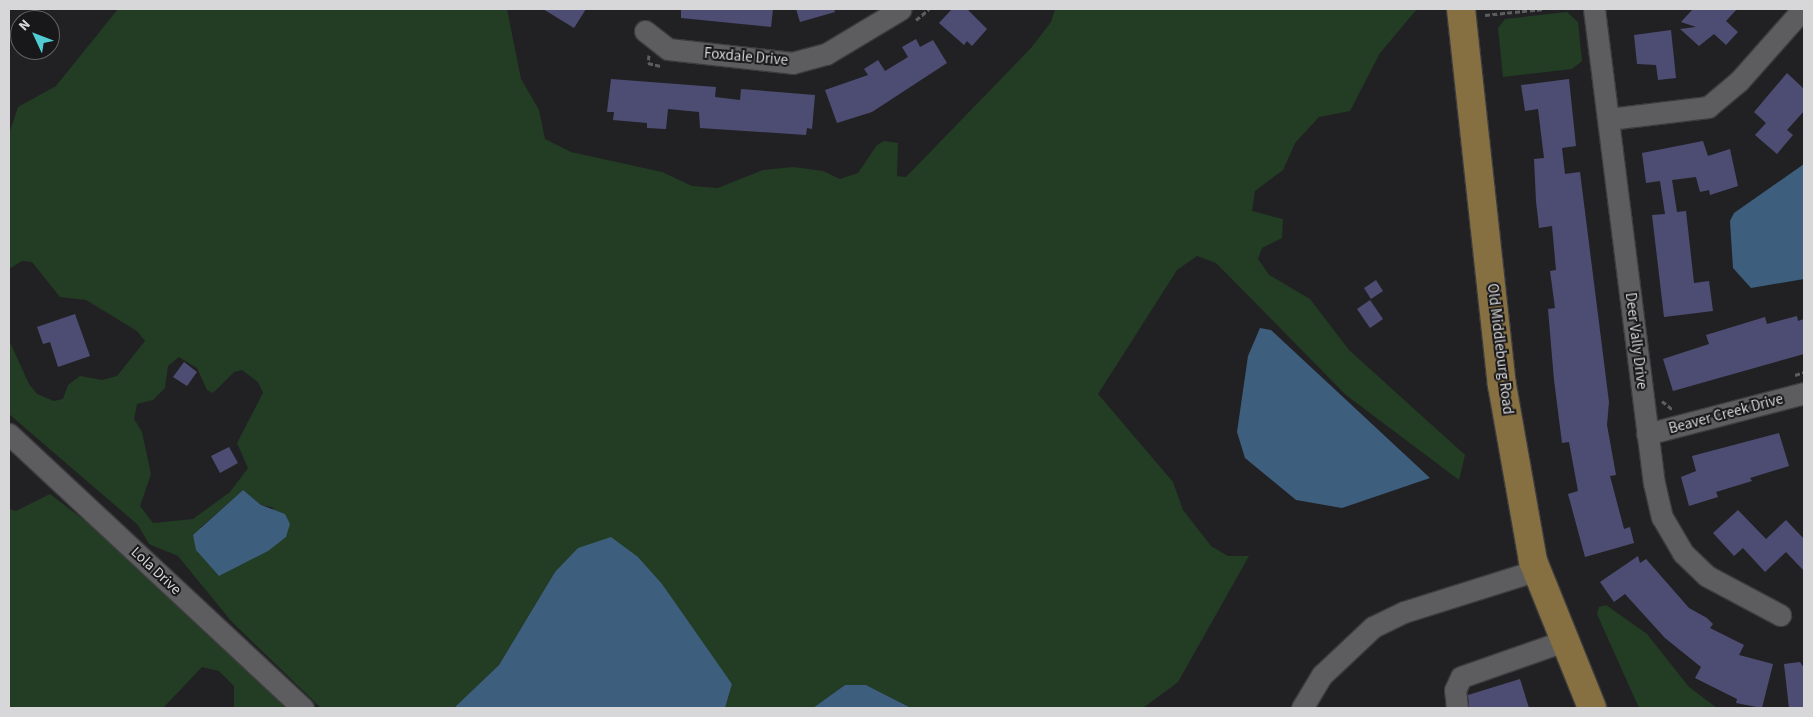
<!DOCTYPE html>
<html>
<head>
<meta charset="utf-8">
<style>
	body { margin:0 }
	#map { position:relative; width:1813px; height:717px; overflow:hidden; background:#212124; font-family:"Source Sans 3",sans-serif }
	div>[style] { position:absolute }
	[style*='--x'] { left:calc(var(--x)*1px); top:calc(var(--y)*1px); width:calc(var(--w)*1px); rotate:calc(var(--a)*1deg) }
	.green>* { inset:0; background:#223d23 }
	.water>* { inset:0; background:#3e5e7d }
	.building>* { inset:0; background:#4d4d74 }
	.path>* { height:3px; margin-top:-1.5px; transform-origin:0; background:repeating-linear-gradient(90deg,#5d5d5f 0 5px,transparent 0 7.5px) }
	.roads { filter:drop-shadow(1px 0 #3c3c3e) drop-shadow(-1px 0 #3c3c3e) drop-shadow(0 1px #3c3c3e) drop-shadow(0 -1px #3c3c3e) }
	.minor>* { height:21px; margin:-10.5px; padding:0 10.5px; transform-origin:10.5px; border-radius:10.5px; background:#5d5d60 }
	.major>* { height:28px; margin:-14px; padding:0 14px; transform-origin:14px; border-radius:14px; background:#866f41 }
	span { translate:-50% -50%; white-space:nowrap; text-align:center; line-height:1.15; -webkit-text-stroke:4px #18181a; paint-order:stroke }
	.street-label { font-size:15px; color:#d7d7d9 }
	.frame { position:absolute; inset:0; border:10px solid #d7d7d9; pointer-events:none }
	.north { position:absolute; left:10px; top:10px; width:50px; height:50px; box-sizing:border-box; background:#18181a; border:1px solid #646466; border-radius:50%; rotate:313deg; font-size:14px; font-weight:700; line-height:20px; text-align:center; color:#d7d7d9 }
	.north::after { content:''; display:block; margin:auto; width:18px; height:22px; background:#51ccd3; clip-path:polygon(50% 0,100% 100%,50% 72%,0 100%) }
</style>
</head>
<body>
<div id="map">
	<div class="green">
		<div style="clip-path:polygon(evenodd,118px 9px,507px 9px,521px 79px,539px 110px,545px 139px,571px 152px,662px 172px,692px 186px,718px 188px,763px 170px,793px 167px,823px 171px,840px 179px,858px 173px,877px 145px,884px 141px,898px 143px,897px 176px,906px 177px,1031px 48px,1051px 22px,1055px 9px,1417px 9px,1380px 53px,1350px 111px,1319px 117px,1295px 143px,1283px 170px,1255px 191px,1252px 211px,1283px 219px,1282px 238px,1262px 248px,1258px 259px,1269px 275px,1310px 299px,1349px 350px,1465px 455px,1459px 480px,1346px 395px,1216px 263px,1197px 256px,1177px 270px,1098px 394px,1173px 482px,1183px 510px,1211px 546px,1228px 556px,1249px 556px,1178px 682px,1143px 708px,911px 708px,866px 685px,845px 685px,813px 708px,725px 708px,732px 684px,638px 557px,555px 572px,499px 665px,454px 708px,321px 708px,232px 622px,178px 556px,149px 544px,138px 525px,9px 414px,9px 340px,29px 384px,37px 394px,54px 401px,63px 399px,68px 385px,80px 376px,102px 380px,117px 376px,145px 341px,137px 331px,86px 300px,60px 297px,32px 262px,22px 261px,9px 269px,9px 134px,18px 107px,56px 86px,118px 9px,179px 357px,197px 368px,207px 390px,213px 393px,234px 372px,242px 370px,258px 382px,263px 393px,237px 443px,248px 468px,230px 492px,193px 519px,153px 523px,140px 506px,151px 474px,142px 432px,134px 419px,137px 404px,153px 400px,165px 388px,168px 366px,179px 357px,118px 9px,243px 490px,261px 505px,275px 508px,200px 528px,243px 490px)"></div>
		<div style="clip-path:polygon(1567px 12px,1578px 22px,1582px 61px,1572px 69px,1503px 77px,1498px 28px,1505px 19px)"></div>
		<div style="clip-path:polygon(50px 494px,134px 558px,294px 708px,234px 708px,234px 686px,219px 671px,202px 667px,163px 708px,9px 708px,9px 509px,16px 511px)"></div>
		<div style="clip-path:polygon(1606px 605px,1647px 634px,1689px 687px,1717px 708px,1639px 708px,1597px 614px,1599px 607px)"></div>
	</div>
	<div class="water">
		<div style="clip-path:polygon(1804px 164px,1804px 279px,1751px 288px,1733px 268px,1730px 221px,1734px 213px)"></div>
		<div style="clip-path:polygon(1260px 328px,1271px 330px,1430px 478px,1342px 508px,1296px 500px,1245px 458px,1237px 432px,1248px 356px)"></div>
		<div style="clip-path:polygon(243px 490px,261px 505px,285px 514px,290px 524px,286px 537px,268px 551px,219px 576px,196px 550px,193px 535px)"></div>
		<div style="clip-path:polygon(611px 537px,638px 557px,662px 584px,732px 684px,725px 708px,454px 708px,499px 665px,555px 572px,578px 548px)"></div>
		<div style="clip-path:polygon(845px 685px,866px 685px,911px 708px,813px 708px)"></div>
	</div>
	<div class="building">
		<div style="clip-path:polygon(543px 9px,586px 9px,574px 28px)"></div>
		<div style="clip-path:polygon(681px 9px,773px 9px,771px 27px,681px 18px)"></div>
		<div style="clip-path:polygon(796px 9px,834px 9px,835px 12px,800px 22px)"></div>
		<div style="clip-path:polygon(952px 9px,967px 9px,987px 29px,972px 46px,967px 41px,964px 45px,939px 23px)"></div>
		<div style="clip-path:polygon(1693px 9px,1737px 9px,1726px 21px,1738px 32px,1726px 45px,1714px 34px,1699px 46px,1680px 29px,1696px 27px,1681px 22px)"></div>
		<div style="clip-path:polygon(1671px 30px,1676px 78px,1658px 80px,1656px 65px,1637px 64px,1634px 35px)"></div>
		<div style="clip-path:polygon(916px 39px,920px 47px,933px 40px,947px 63px,872px 112px,837px 123px,825px 90px,868px 75px,864px 69px,878px 60px,885px 71px,908px 57px,902px 47px)"></div>
		<div style="clip-path:polygon(1787px 73px,1804px 89px,1804px 111px,1787px 130px,1793px 135px,1777px 154px,1755px 135px,1766px 123px,1754px 112px)"></div>
		<div style="clip-path:polygon(611px 79px,716px 87px,715px 97px,740px 100px,741px 89px,815px 95px,812px 129px,807px 128px,806px 135px,700px 128px,699px 112px,668px 109px,666px 129px,647px 128px,647px 123px,613px 120px,614px 112px,607px 112px)"></div>
		<div style="clip-path:polygon(1569px 79px,1576px 146px,1562px 148px,1565px 174px,1580px 172px,1609px 402px,1607px 425px,1616px 475px,1610px 476px,1624px 529px,1630px 527px,1634px 543px,1585px 557px,1568px 494px,1578px 491px,1569px 442px,1562px 443px,1554px 380px,1548px 309px,1555px 308px,1550px 271px,1556px 270px,1552px 226px,1539px 228px,1536px 201px,1534px 159px,1544px 158px,1538px 109px,1525px 111px,1521px 85px)"></div>
		<div style="clip-path:polygon(1703px 141px,1708px 156px,1730px 149px,1738px 186px,1710px 195px,1709px 190px,1700px 192px,1696px 177px,1672px 180px,1677px 212px,1686px 211px,1694px 283px,1709px 281px,1713px 311px,1664px 317px,1652px 215px,1665px 214px,1660px 181px,1646px 183px,1642px 153px)"></div>
		<div style="clip-path:polygon(1376px 280px,1383px 291px,1371px 299px,1364px 288px)"></div>
		<div style="clip-path:polygon(1370px 300px,1383px 319px,1370px 328px,1357px 309px)"></div>
		<div style="clip-path:polygon(75px 314px,90px 356px,58px 367px,50px 342px,43px 344px,37px 327px)"></div>
		<div style="clip-path:polygon(1797px 316px,1798px 321px,1804px 319px,1804px 354px,1673px 391px,1663px 359px,1709px 344px,1706px 335px,1765px 317px,1767px 324px)"></div>
		<div style="clip-path:polygon(184px 362px,197px 372px,187px 386px,173px 377px)"></div>
		<div style="clip-path:polygon(1779px 433px,1789px 466px,1750px 478px,1752px 481px,1716px 492px,1718px 497px,1689px 506px,1681px 477px,1696px 471px,1692px 456px)"></div>
		<div style="clip-path:polygon(229px 447px,238px 463px,220px 473px,211px 456px)"></div>
		<div style="clip-path:polygon(1738px 510px,1766px 539px,1786px 520px,1804px 539px,1804px 571px,1786px 552px,1765px 572px,1743px 548px,1734px 556px,1713px 533px)"></div>
		<div style="clip-path:polygon(1638px 556px,1640px 563px,1646px 559px,1689px 608px,1707px 618px,1713px 624px,1710px 628px,1744px 645px,1739px 655px,1773px 664px,1762px 708px,1736px 703px,1737px 699px,1695px 678px,1701px 667px,1665px 638px,1625px 594px,1614px 602px,1600px 582px)"></div>
		<div style="clip-path:polygon(1800px 662px,1804px 668px,1804px 708px,1789px 708px,1784px 664px)"></div>
		<div style="clip-path:polygon(1520px 679px,1529px 708px,1469px 708px,1468px 695px)"></div>
	</div>
	<div class="path">
		<div style="--x:1485;--y:15;--w:59;--a:-5.8"></div>
		<div style="--x:916;--y:20;--w:17;--a:-40"></div>
		<div style="--x:649;--y:55;--w:8;--a:97"></div>
		<div style="--x:648;--y:63;--w:13;--a:13"></div>
		<div style="--x:1795;--y:375;--w:9;--a:-18"></div>
		<div style="--x:1662;--y:401;--w:13;--a:39"></div>
	</div>
	<div class="roads">
		<div class="minor">
			<div style="--x:1594;--y:9;--w:478;--a:82.8"></div>
			<div style="--x:1654;--y:483;--w:35;--a:77"></div>
			<div style="--x:1662;--y:517;--w:42;--a:59.7"></div>
			<div style="--x:1683;--y:553;--w:33;--a:44"></div>
			<div style="--x:1707;--y:576;--w:83;--a:28.1"></div>
			<div style="--x:645;--y:31;--w:29;--a:38"></div>
			<div style="--x:668;--y:49;--w:125;--a:6.4"></div>
			<div style="--x:792;--y:63;--w:35;--a:-15"></div>
			<div style="--x:826;--y:54;--w:87;--a:-31"></div>
			<div style="--x:1609;--y:119;--w:100;--a:-6.9"></div>
			<div style="--x:1708;--y:107;--w:40;--a:-40"></div>
			<div style="--x:1739;--y:81;--w:96;--a:-48.4"></div>
			<div style="--x:9;--y:434;--w:402;--a:43"></div>
			<div style="--x:1647;--y:434;--w:162;--a:-14.6"></div>
			<div style="--x:1302;--y:708;--w:39;--a:-59"></div>
			<div style="--x:1322;--y:675;--w:70;--a:-43.3"></div>
			<div style="--x:1373;--y:627;--w:34;--a:-26"></div>
			<div style="--x:1404;--y:612;--w:139;--a:-17.5"></div>
			<div style="--x:1457;--y:708;--w:18;--a:-96"></div>
			<div style="--x:1455;--y:690;--w:14;--a:-65"></div>
			<div style="--x:1461;--y:677;--w:109;--a:-19.3"></div>
		</div>
		<div class="major">
			<div style="--x:1461;--y:9;--w:378;--a:83.8"></div>
			<div style="--x:1502;--y:385;--w:179;--a:80"></div>
			<div style="--x:1533;--y:561;--w:158;--a:68.1"></div>
		</div>
	</div>
	<div class="street-label">
		<span style="left:746px;top:57px;rotate:5deg">Foxdale Drive</span>
		<span style="left:1636px;top:341px;rotate:83deg">Deer Vally Drive</span>
		<span style="left:1500px;top:349px;rotate:83deg">Old Middleburg Road</span>
		<span style="left:1726px;top:414px;rotate:-15deg">Beaver Creek Drive</span>
		<span style="left:156px;top:571px;rotate:43deg">Lola Drive</span>
	</div>
	<div class="frame"></div>
	<div class="north">N</div>
</div>
</body>
</html>
